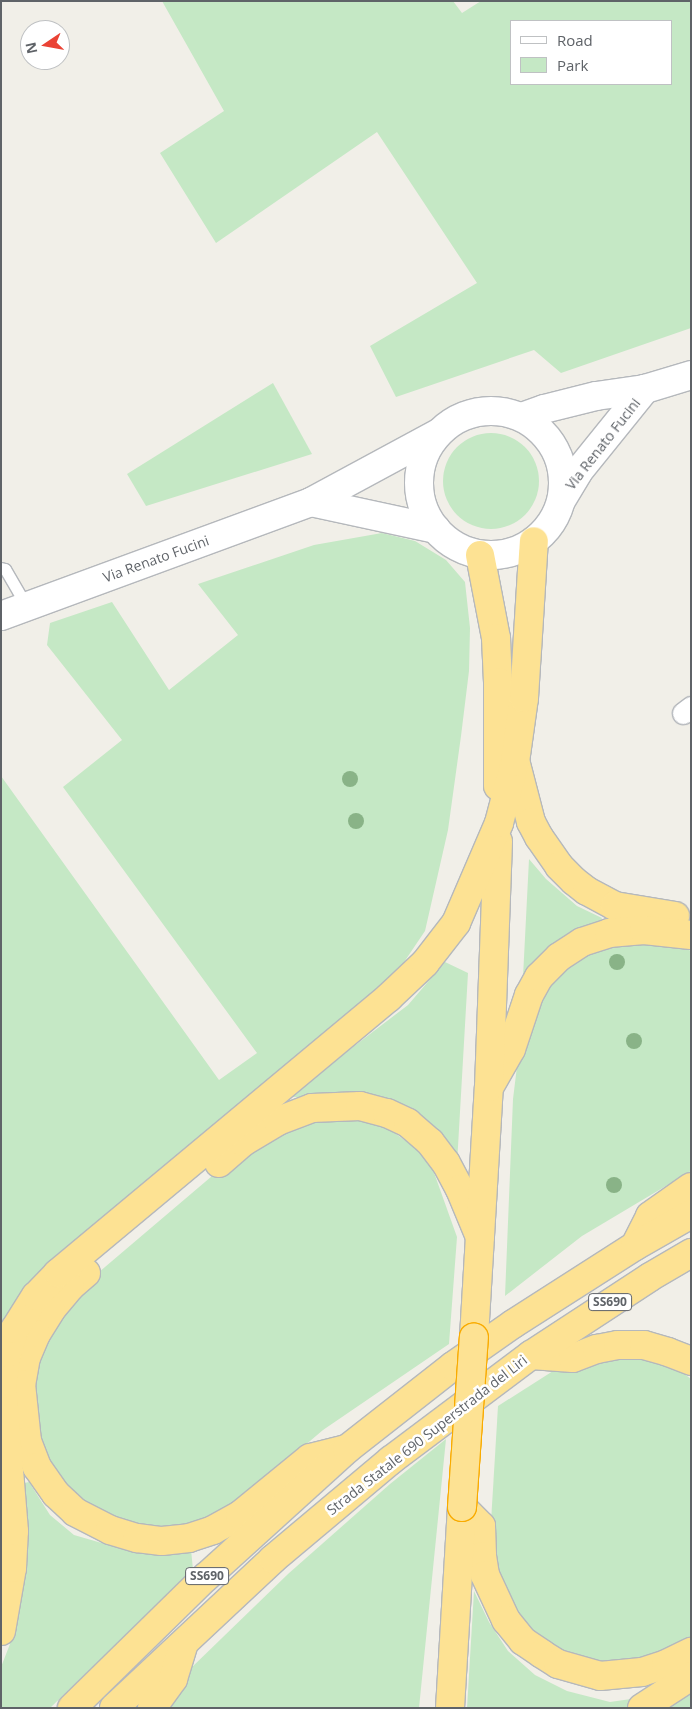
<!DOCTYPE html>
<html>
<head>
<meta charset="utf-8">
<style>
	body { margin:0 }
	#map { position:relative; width:692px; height:1709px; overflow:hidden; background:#f1efe8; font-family:"Open Sans",sans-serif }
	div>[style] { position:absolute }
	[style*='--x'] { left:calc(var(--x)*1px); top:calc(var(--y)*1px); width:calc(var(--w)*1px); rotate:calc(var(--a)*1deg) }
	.green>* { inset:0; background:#c5e8c5 }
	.round { border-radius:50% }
	.roads { filter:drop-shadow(1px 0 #b5b8bc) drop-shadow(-1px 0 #b5b8bc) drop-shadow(0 1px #b5b8bc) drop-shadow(0 -1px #b5b8bc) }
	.lane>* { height:11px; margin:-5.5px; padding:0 5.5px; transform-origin:5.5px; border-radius:5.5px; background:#fff }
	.street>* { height:21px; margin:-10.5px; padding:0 10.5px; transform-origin:10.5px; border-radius:10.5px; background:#fff }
	.secondary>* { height:28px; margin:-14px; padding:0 14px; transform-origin:14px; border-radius:14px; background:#fff }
	.secondary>.ring { margin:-14px; padding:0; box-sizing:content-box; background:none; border:28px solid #fff; border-radius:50% }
	.highway>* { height:28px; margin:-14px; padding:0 14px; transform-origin:14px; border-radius:14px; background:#fde293 }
	.bridges { filter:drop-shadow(1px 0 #f9ab00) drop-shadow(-1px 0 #f9ab00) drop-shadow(0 1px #f9ab00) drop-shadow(0 -1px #f9ab00) }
	.highway-bridge>* { height:28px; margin:-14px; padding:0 14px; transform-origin:14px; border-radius:14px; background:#fde293 }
	.trees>* { width:16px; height:16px; margin:-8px; border-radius:50%; background:#89b387 }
	span { translate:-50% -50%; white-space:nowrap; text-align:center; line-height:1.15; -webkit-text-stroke:5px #fff; paint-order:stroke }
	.shield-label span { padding:1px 4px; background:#fff; border:1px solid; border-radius:4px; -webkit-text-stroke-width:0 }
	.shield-label { font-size:12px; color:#5f6368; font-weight:700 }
	.street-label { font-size:14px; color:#5f6368 }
	.frame { position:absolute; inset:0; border:2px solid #5f6368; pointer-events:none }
	.legend { position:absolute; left:510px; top:20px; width:162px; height:65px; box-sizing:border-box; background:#fff; border:1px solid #bfc1c3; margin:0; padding:6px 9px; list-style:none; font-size:15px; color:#5f6368 }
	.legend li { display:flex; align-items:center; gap:10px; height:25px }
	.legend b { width:25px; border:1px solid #bfc1c3 }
	.north { position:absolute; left:20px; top:20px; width:50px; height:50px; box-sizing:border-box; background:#fff; border:1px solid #bfc1c3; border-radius:50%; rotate:258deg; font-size:14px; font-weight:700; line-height:20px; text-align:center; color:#5f6368 }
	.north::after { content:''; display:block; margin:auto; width:18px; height:22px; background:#ea4335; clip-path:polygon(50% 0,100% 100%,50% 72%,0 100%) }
</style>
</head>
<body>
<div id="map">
	<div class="green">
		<div style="clip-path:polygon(evenodd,162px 1px,453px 1px,462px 13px,481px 1px,691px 1px,691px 328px,561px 373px,534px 350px,396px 397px,370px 346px,477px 283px,377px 132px,216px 243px,160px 153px,224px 111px,162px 1px,511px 21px,671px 21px,671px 84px,511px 84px,511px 21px)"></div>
		<div style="clip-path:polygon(273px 383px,312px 454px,146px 506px,127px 474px)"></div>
		<div class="round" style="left:443px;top:433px;width:96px;height:96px"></div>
		<div style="clip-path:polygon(382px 533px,415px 541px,446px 560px,465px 582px,470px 628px,469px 671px,461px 736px,448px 830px,425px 931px,396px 974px,143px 1187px,55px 1256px,28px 1288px,1px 1337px,1px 776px,219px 1080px,257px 1053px,63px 787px,122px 740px,47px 645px,50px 623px,112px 602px,169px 690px,238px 635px,198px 584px,314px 545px)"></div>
		<div style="clip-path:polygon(529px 859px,546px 879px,577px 906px,602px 918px,598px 925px,523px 977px)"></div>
		<div style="clip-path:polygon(637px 938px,674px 943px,691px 951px,691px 1171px,582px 1236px,505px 1296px,513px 1099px,521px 1034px,559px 968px,592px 948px)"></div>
		<div style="clip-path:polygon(445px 962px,468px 973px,457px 1164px,337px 1097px,292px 1097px,332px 1063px,408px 1005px)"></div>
		<div style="clip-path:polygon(346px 1117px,370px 1122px,392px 1131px,414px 1147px,432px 1167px,457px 1237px,449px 1344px,323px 1430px,225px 1513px,199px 1525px,146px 1533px,83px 1509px,30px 1437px,38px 1339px,65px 1301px,225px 1165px,302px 1122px)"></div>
		<div style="clip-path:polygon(627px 1351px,670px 1363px,691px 1379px,691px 1642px,665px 1659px,594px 1669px,520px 1629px,489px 1555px,498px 1406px,564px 1364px)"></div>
		<div style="clip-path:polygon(446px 1439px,419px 1708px,167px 1708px,189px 1670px,288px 1574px,390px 1484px)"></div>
		<div style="clip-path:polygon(29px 1482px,50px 1515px,74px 1535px,112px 1546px,152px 1553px,191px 1549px,193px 1570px,50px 1708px,1px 1708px,1px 1667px,10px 1644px,22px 1565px,20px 1484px)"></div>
		<div style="clip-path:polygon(474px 1591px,489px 1622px,508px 1651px,535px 1675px,567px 1691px,610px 1702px,652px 1696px,633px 1708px,467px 1708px)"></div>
		<div style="clip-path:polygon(691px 1690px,691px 1708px,667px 1708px)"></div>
	</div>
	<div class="roads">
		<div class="lane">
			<div style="--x:1;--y:568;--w:4;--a:14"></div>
			<div style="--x:5;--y:569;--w:44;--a:59.9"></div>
		</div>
		<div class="street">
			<div style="--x:683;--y:713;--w:10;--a:-37"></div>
		</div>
		<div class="secondary">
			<div class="ring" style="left:419px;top:411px;width:116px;height:116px"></div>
			<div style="--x:522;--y:417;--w:23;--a:-20"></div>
			<div style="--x:544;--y:409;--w:54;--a:-14"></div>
			<div style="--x:596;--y:396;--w:49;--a:-8.1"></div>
			<div style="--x:645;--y:389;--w:48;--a:-16.9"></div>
			<div style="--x:562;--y:499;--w:31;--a:-59"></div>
			<div style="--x:578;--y:472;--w:107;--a:-51.1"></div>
			<div style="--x:311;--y:502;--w:128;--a:12.2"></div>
			<div style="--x:1;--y:616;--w:330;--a:-20.2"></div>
			<div style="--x:311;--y:502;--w:143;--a:-28.4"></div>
		</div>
		<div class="highway">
			<div style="--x:480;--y:555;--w:85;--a:79.1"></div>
			<div style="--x:496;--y:638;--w:44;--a:87.4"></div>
			<div style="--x:498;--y:682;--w:104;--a:90"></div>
			<div style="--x:516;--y:764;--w:60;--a:75.5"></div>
			<div style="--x:531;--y:822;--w:17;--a:62"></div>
			<div style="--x:539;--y:837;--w:35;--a:55"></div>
			<div style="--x:559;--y:866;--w:21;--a:45"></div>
			<div style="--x:574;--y:881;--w:16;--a:38"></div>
			<div style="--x:587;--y:891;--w:32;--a:28"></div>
			<div style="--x:615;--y:906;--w:61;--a:9.5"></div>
			<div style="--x:491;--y:1084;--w:40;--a:-60.3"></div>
			<div style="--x:511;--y:1049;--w:57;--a:-71.6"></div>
			<div style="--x:529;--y:995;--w:21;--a:-61"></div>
			<div style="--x:539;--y:977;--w:28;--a:-45"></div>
			<div style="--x:559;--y:957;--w:27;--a:-33"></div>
			<div style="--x:582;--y:942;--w:28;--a:-18"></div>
			<div style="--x:609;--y:933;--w:35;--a:-5"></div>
			<div style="--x:644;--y:930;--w:47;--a:6.1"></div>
			<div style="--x:219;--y:1163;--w:32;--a:-41"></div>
			<div style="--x:243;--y:1142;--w:41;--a:-31"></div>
			<div style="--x:278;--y:1121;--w:36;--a:-21"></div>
			<div style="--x:312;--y:1108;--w:48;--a:-2.4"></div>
			<div style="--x:360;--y:1106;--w:28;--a:15"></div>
			<div style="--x:387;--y:1113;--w:23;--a:25"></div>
			<div style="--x:408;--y:1123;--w:29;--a:41"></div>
			<div style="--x:430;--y:1142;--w:26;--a:53"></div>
			<div style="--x:446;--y:1163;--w:30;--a:62"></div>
			<div style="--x:460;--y:1189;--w:52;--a:67.4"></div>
			<div style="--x:636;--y:1244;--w:31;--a:-63"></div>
			<div style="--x:650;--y:1216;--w:50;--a:-35.3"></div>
			<div style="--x:86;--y:1273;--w:21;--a:139"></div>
			<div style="--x:70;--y:1287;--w:30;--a:130"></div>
			<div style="--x:51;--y:1310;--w:28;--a:122"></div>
			<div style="--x:36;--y:1334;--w:25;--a:113"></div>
			<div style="--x:26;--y:1357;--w:27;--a:100"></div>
			<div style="--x:21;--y:1384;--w:57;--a:84"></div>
			<div style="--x:27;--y:1441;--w:28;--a:69"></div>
			<div style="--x:37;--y:1467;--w:33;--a:55"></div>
			<div style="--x:56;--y:1494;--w:26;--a:43"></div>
			<div style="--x:75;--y:1512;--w:39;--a:27"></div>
			<div style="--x:110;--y:1530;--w:28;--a:17"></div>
			<div style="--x:137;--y:1538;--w:25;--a:7"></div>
			<div style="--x:162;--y:1541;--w:27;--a:-6"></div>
			<div style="--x:189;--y:1538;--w:25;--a:-18"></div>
			<div style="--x:213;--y:1530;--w:31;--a:-29"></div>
			<div style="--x:240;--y:1515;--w:90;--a:-39.2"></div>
			<div style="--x:310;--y:1458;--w:38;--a:-14"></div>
			<div style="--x:474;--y:1337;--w:250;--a:-86.6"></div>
			<div style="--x:489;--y:1087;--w:246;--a:-87.9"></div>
			<div style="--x:531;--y:1355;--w:42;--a:4.1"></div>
			<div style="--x:573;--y:1358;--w:26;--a:-21"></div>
			<div style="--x:597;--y:1349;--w:21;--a:-11"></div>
			<div style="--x:618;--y:1345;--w:26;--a:0"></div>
			<div style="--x:644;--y:1345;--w:25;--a:16"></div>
			<div style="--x:668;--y:1352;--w:25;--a:21"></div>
			<div style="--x:462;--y:1507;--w:27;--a:45"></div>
			<div style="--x:481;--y:1526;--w:30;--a:88"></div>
			<div style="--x:482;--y:1556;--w:19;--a:81"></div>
			<div style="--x:485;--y:1575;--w:50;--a:65"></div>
			<div style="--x:506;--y:1620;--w:27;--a:51"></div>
			<div style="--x:523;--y:1641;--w:23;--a:34"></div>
			<div style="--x:542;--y:1654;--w:19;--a:32"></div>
			<div style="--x:558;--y:1664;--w:44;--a:15.9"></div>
			<div style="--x:600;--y:1676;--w:42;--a:-5.4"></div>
			<div style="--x:642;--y:1672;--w:25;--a:-18"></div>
			<div style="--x:666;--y:1664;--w:28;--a:-26"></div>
			<div style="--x:1;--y:1631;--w:64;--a:-80.1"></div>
			<div style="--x:12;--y:1568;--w:37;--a:-87"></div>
			<div style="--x:14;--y:1531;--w:147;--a:-94.7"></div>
			<div style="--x:2;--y:1384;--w:31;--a:-81"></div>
			<div style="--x:7;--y:1353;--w:25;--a:-72"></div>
			<div style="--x:15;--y:1329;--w:39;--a:-58"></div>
			<div style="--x:36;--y:1296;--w:32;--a:-46"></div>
			<div style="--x:58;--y:1273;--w:430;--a:-39.8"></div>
			<div style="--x:388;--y:998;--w:51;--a:-43.4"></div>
			<div style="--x:425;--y:963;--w:51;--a:-52.2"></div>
			<div style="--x:456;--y:923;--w:109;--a:-66.7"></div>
			<div style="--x:499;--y:823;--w:63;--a:-75.3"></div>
			<div style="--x:515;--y:762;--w:65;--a:-82"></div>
			<div style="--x:524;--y:698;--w:157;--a:-86.4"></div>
			<div style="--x:72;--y:1708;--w:187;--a:-44.4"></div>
			<div style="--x:206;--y:1577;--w:190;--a:-42.2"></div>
			<div style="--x:347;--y:1449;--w:135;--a:-38.1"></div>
			<div style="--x:453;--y:1366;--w:73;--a:-35"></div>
			<div style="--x:513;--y:1324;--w:145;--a:-32.6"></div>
			<div style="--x:635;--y:1246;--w:64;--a:-29.7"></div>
			<div style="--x:114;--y:1708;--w:218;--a:-43.1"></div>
			<div style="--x:273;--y:1559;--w:154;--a:-40"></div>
			<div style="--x:391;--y:1460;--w:175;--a:-36.9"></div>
			<div style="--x:531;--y:1355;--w:142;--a:-33.2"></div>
			<div style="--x:650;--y:1277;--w:48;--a:-30.3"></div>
			<div style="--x:152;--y:1708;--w:36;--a:-54"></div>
			<div style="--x:173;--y:1679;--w:34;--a:-73"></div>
			<div style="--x:450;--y:1708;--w:201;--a:-86.6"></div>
			<div style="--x:642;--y:1708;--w:59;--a:-33.1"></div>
		</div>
	</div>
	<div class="bridges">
		<div class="highway-bridge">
			<div style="--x:462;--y:1507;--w:170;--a:-86"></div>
		</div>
	</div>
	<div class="trees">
		<div style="left:350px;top:779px"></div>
		<div style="left:356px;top:821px"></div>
		<div style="left:617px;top:962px"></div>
		<div style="left:634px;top:1041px"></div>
		<div style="left:614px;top:1185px"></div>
	</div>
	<div class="shield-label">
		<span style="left:610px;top:1302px">SS690</span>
		<span style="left:207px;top:1576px">SS690</span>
	</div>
	<div class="street-label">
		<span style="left:603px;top:444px;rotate:-52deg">Via Renato Fucini</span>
		<span style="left:156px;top:559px;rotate:-20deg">Via Renato Fucini</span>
		<span style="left:427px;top:1435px;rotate:-38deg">Strada Statale 690 Superstrada del Liri</span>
	</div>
	<div class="frame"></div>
	<ul class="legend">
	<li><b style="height:6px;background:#fff"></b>Road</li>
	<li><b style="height:14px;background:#c5e8c5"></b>Park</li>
	</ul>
	<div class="north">N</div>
</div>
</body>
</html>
